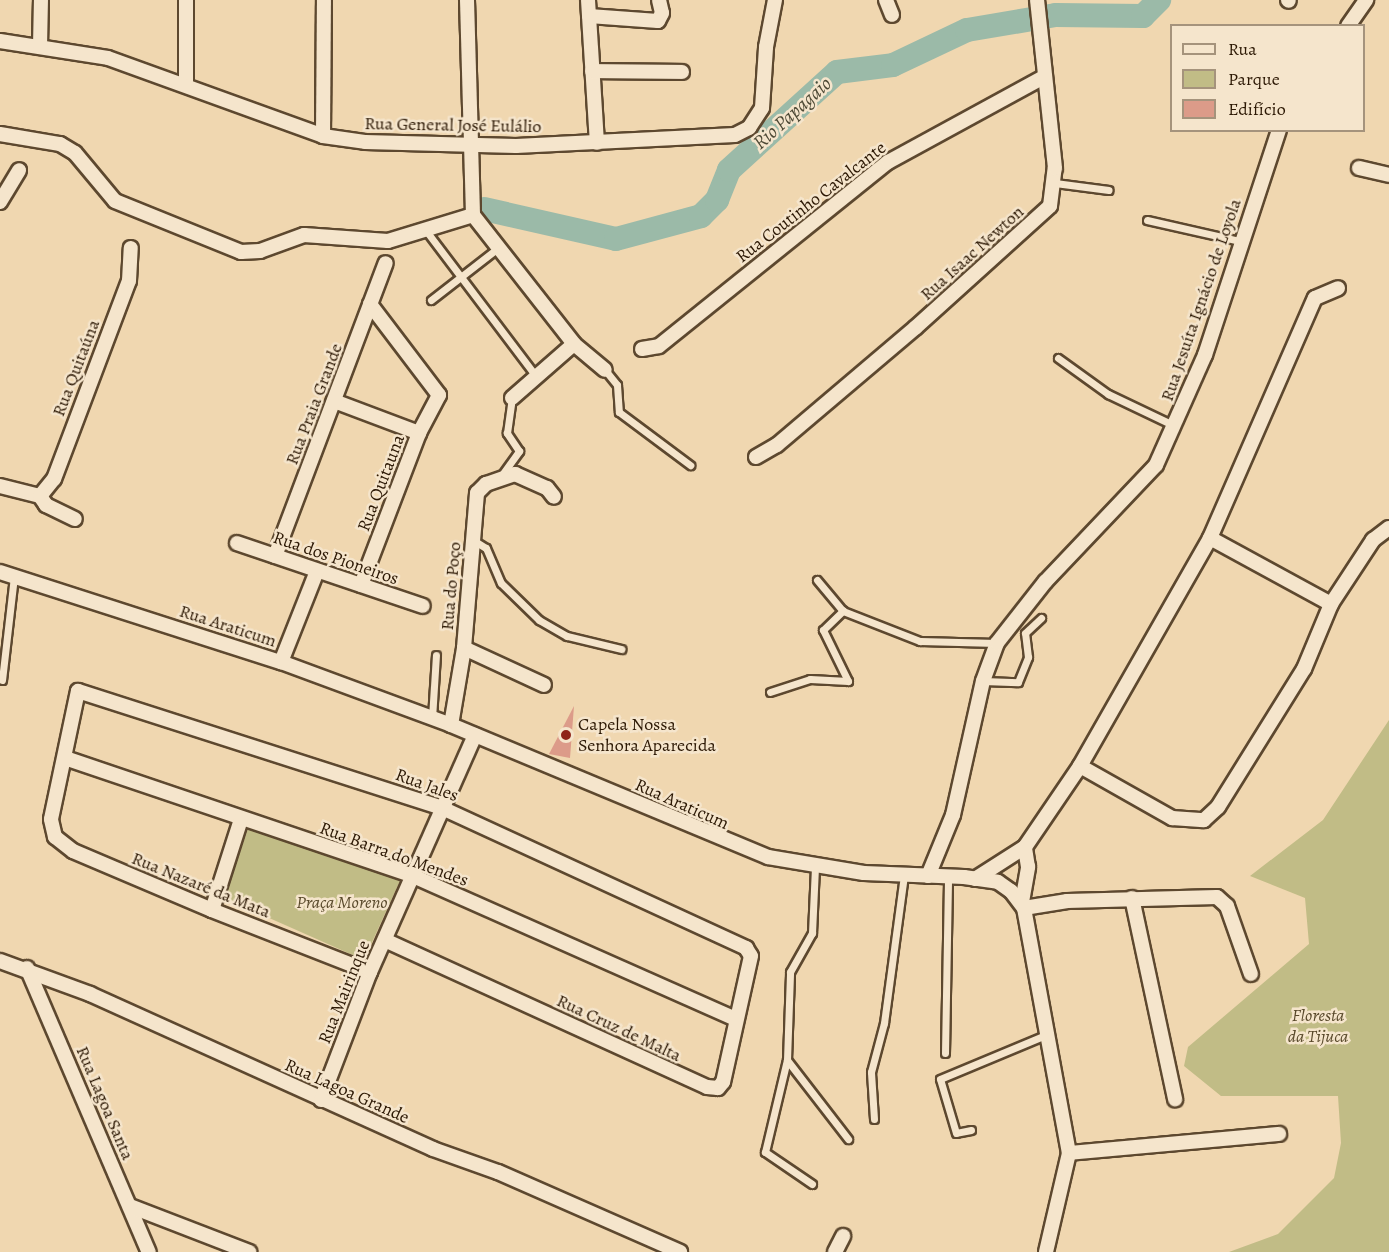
<!DOCTYPE html>
<html>
<head>
<meta charset="utf-8">
<style>
	body { margin:0 }
	#map { position:relative; width:1389px; height:1252px; overflow:hidden; background:#f0d7b0; font-family:Alegreya,serif }
	div>[style] { position:absolute }
	[style*='--x'] { left:calc(var(--x)*1px); top:calc(var(--y)*1px); width:calc(var(--w)*1px); rotate:calc(var(--a)*1deg) }
	.green>* { inset:0; background:#c1bc86 }
	.river>* { height:24px; margin:-12px; padding:0 12px; transform-origin:12px; border-radius:12px; background:#9bbaa8 }
	.building>* { inset:0; background:#dc9b89 }
	.roads { filter:drop-shadow(2px 0 #5d482f) drop-shadow(-2px 0 #5d482f) drop-shadow(0 2px #5d482f) drop-shadow(0 -2px #5d482f) }
	.service>* { height:7px; margin:-3.5px; padding:0 3.5px; transform-origin:3.5px; border-radius:3.5px; background:#f5e5cc }
	.minor>* { height:14px; margin:-7px; padding:0 7px; transform-origin:7px; border-radius:7px; background:#f5e5cc }
	.dots>* { width:16px; height:16px; translate:-50% -50%; box-sizing:border-box; border:3px solid #f5e5cc; border-radius:50% }
	span { translate:-50% -50%; white-space:nowrap; text-align:center; line-height:1.15; -webkit-text-stroke:5px #f5e5cc; paint-order:stroke }
	.street-label { font-size:18px; color:#2c1804 }
	.poi-label { font-size:18px; color:#2c1804 }
	.left { translate:0 -50%; text-align:left }
	.park-label { font-size:18px; color:#59492b; font-style:italic }
	.water-label { font-size:20px; color:#4d4935; font-style:italic }
	.legend { position:absolute; left:1170px; top:24px; width:195px; height:108px; box-sizing:border-box; background:#f5e5cc; border:2px solid #a5937c; margin:0; padding:8px 10px; list-style:none; font-size:18px; color:#2c1804 }
	.legend li { display:flex; align-items:center; gap:12px; height:30px }
	.legend b { width:30px; border:2px solid #a5937c }
</style>
</head>
<body>
<div id="map">
	<div class="green">
		<div style="clip-path:polygon(1389px 720px,1389px 1252px,1229px 1252px,1278px 1234px,1334px 1178px,1341px 1143px,1338px 1096px,1221px 1096px,1184px 1066px,1188px 1047px,1309px 944px,1305px 898px,1250px 876px,1323px 820px)"></div>
		<div style="clip-path:polygon(249px 826px,402px 876px,364px 960px,224px 898px)"></div>
	</div>
	<div class="river">
		<div style="--x:484;--y:209;--w:135;--a:12.8"></div>
		<div style="--x:616;--y:239;--w:88;--a:-15.1"></div>
		<div style="--x:701;--y:216;--w:23;--a:-45"></div>
		<div style="--x:717;--y:200;--w:32;--a:-68"></div>
		<div style="--x:729;--y:170;--w:146;--a:-42.2"></div>
		<div style="--x:837;--y:72;--w:56;--a:-7.1"></div>
		<div style="--x:893;--y:65;--w:82;--a:-25.3"></div>
		<div style="--x:967;--y:30;--w:90;--a:-9.6"></div>
		<div style="--x:1056;--y:15;--w:87;--a:0.7"></div>
		<div style="--x:1143;--y:16;--w:23;--a:-45"></div>
	</div>
	<div class="building">
		<div style="clip-path:polygon(574px 706px,570px 758px,549px 754px)"></div>
	</div>
	<div class="roads">
		<div class="service">
			<div style="--x:1055;--y:183;--w:54;--a:7.4"></div>
			<div style="--x:1147;--y:220;--w:99;--a:12.8"></div>
			<div style="--x:427;--y:232;--w:179;--a:52.9"></div>
			<div style="--x:431;--y:300;--w:86;--a:-37.9"></div>
			<div style="--x:1058;--y:358;--w:62;--a:35.8"></div>
			<div style="--x:1108;--y:394;--w:72;--a:25.5"></div>
			<div style="--x:605;--y:370;--w:19;--a:51"></div>
			<div style="--x:617;--y:385;--w:27;--a:86"></div>
			<div style="--x:619;--y:412;--w:89;--a:36.7"></div>
			<div style="--x:501;--y:476;--w:31;--a:-54"></div>
			<div style="--x:519;--y:451;--w:22;--a:-124"></div>
			<div style="--x:507;--y:433;--w:35;--a:-82"></div>
			<div style="--x:473;--y:540;--w:15;--a:32"></div>
			<div style="--x:486;--y:548;--w:38;--a:67"></div>
			<div style="--x:501;--y:583;--w:53;--a:44.2"></div>
			<div style="--x:539;--y:620;--w:32;--a:30"></div>
			<div style="--x:567;--y:636;--w:56;--a:13.5"></div>
			<div style="--x:817;--y:580;--w:40;--a:50"></div>
			<div style="--x:843;--y:611;--w:83;--a:21.3"></div>
			<div style="--x:920;--y:641;--w:77;--a:1.5"></div>
			<div style="--x:2;--y:680;--w:104;--a:-83.4"></div>
			<div style="--x:983;--y:681;--w:35;--a:2"></div>
			<div style="--x:1018;--y:682;--w:27;--a:-68"></div>
			<div style="--x:1028;--y:657;--w:24;--a:-97"></div>
			<div style="--x:1025;--y:633;--w:22;--a:-43"></div>
			<div style="--x:770;--y:692;--w:42;--a:-18"></div>
			<div style="--x:810;--y:679;--w:38;--a:3"></div>
			<div style="--x:848;--y:681;--w:57;--a:-116.1"></div>
			<div style="--x:823;--y:630;--w:28;--a:-44"></div>
			<div style="--x:432;--y:718;--w:63;--a:-86.4"></div>
			<div style="--x:945;--y:1053;--w:176;--a:-89"></div>
			<div style="--x:787;--y:1060;--w:100;--a:52.3"></div>
			<div style="--x:874;--y:1119;--w:47;--a:-93.7"></div>
			<div style="--x:871;--y:1072;--w:51;--a:-75.1"></div>
			<div style="--x:884;--y:1023;--w:149;--a:-82.3"></div>
			<div style="--x:971;--y:1130;--w:15;--a:169"></div>
			<div style="--x:956;--y:1133;--w:56;--a:-106.5"></div>
			<div style="--x:940;--y:1079;--w:117;--a:-22.6"></div>
			<div style="--x:812;--y:1184;--w:57;--a:-145.8"></div>
			<div style="--x:765;--y:1152;--w:95;--a:-76.6"></div>
			<div style="--x:787;--y:1060;--w:88;--a:-88"></div>
			<div style="--x:790;--y:972;--w:45;--a:-60.6"></div>
			<div style="--x:812;--y:933;--w:66;--a:-87.4"></div>
		</div>
		<div class="minor">
			<div style="--x:186;--y:0;--w:83;--a:90"></div>
			<div style="--x:467;--y:0;--w:215;--a:88.4"></div>
			<div style="--x:473;--y:215;--w:164;--a:51.9"></div>
			<div style="--x:574;--y:344;--w:40;--a:40"></div>
			<div style="--x:588;--y:0;--w:143;--a:86.4"></div>
			<div style="--x:886;--y:0;--w:16;--a:68"></div>
			<div style="--x:1288;--y:0;--w:1;--a:45"></div>
			<div style="--x:589;--y:16;--w:69;--a:4.1"></div>
			<div style="--x:658;--y:21;--w:9;--a:-63"></div>
			<div style="--x:662;--y:13;--w:13;--a:-103"></div>
			<div style="--x:1348;--y:26;--w:32;--a:-55"></div>
			<div style="--x:0;--y:41;--w:109;--a:8.9"></div>
			<div style="--x:108;--y:58;--w:229;--a:19.9"></div>
			<div style="--x:323;--y:136;--w:42;--a:8.1"></div>
			<div style="--x:365;--y:142;--w:151;--a:1.5"></div>
			<div style="--x:516;--y:146;--w:219;--a:-2.9"></div>
			<div style="--x:735;--y:135;--w:16;--a:-27"></div>
			<div style="--x:749;--y:128;--w:24;--a:-57"></div>
			<div style="--x:762;--y:108;--w:61;--a:-86.2"></div>
			<div style="--x:766;--y:47;--w:48;--a:-79.2"></div>
			<div style="--x:40;--y:46;--w:46;--a:-88.8"></div>
			<div style="--x:592;--y:71;--w:90;--a:0.6"></div>
			<div style="--x:0;--y:134;--w:61;--a:9.5"></div>
			<div style="--x:60;--y:144;--w:17;--a:31"></div>
			<div style="--x:75;--y:153;--w:62;--a:50.2"></div>
			<div style="--x:115;--y:201;--w:136;--a:22"></div>
			<div style="--x:241;--y:252;--w:19;--a:-3"></div>
			<div style="--x:260;--y:251;--w:47;--a:-20"></div>
			<div style="--x:304;--y:235;--w:84;--a:4.1"></div>
			<div style="--x:388;--y:241;--w:89;--a:-17"></div>
			<div style="--x:323;--y:136;--w:136;--a:-89.6"></div>
			<div style="--x:1359;--y:168;--w:31;--a:13"></div>
			<div style="--x:0;--y:202;--w:37;--a:-59"></div>
			<div style="--x:642;--y:349;--w:17;--a:-10"></div>
			<div style="--x:659;--y:346;--w:294;--a:-38.8"></div>
			<div style="--x:888;--y:162;--w:178;--a:-28.6"></div>
			<div style="--x:512;--y:398;--w:82;--a:-41.1"></div>
			<div style="--x:334;--y:401;--w:91;--a:20.6"></div>
			<div style="--x:756;--y:457;--w:24;--a:-30"></div>
			<div style="--x:777;--y:445;--w:181;--a:-40.3"></div>
			<div style="--x:915;--y:328;--w:182;--a:-42.1"></div>
			<div style="--x:1050;--y:206;--w:38;--a:-83"></div>
			<div style="--x:1055;--y:168;--w:169;--a:-96.1"></div>
			<div style="--x:0;--y:486;--w:41;--a:14"></div>
			<div style="--x:40;--y:496;--w:11;--a:56"></div>
			<div style="--x:46;--y:505;--w:32;--a:26"></div>
			<div style="--x:40;--y:496;--w:22;--a:-51"></div>
			<div style="--x:54;--y:479;--w:212;--a:-69.3"></div>
			<div style="--x:129;--y:281;--w:33;--a:-87"></div>
			<div style="--x:1210;--y:538;--w:138;--a:28.6"></div>
			<div style="--x:237;--y:543;--w:196;--a:18.7"></div>
			<div style="--x:275;--y:556;--w:313;--a:-69.3"></div>
			<div style="--x:0;--y:572;--w:295;--a:17.8"></div>
			<div style="--x:281;--y:662;--w:181;--a:20.3"></div>
			<div style="--x:451;--y:725;--w:343;--a:22.6"></div>
			<div style="--x:768;--y:857;--w:97;--a:9.5"></div>
			<div style="--x:864;--y:873;--w:100;--a:2.3"></div>
			<div style="--x:964;--y:877;--w:34;--a:8"></div>
			<div style="--x:998;--y:882;--w:16;--a:35"></div>
			<div style="--x:1011;--y:891;--w:21;--a:53"></div>
			<div style="--x:1024;--y:908;--w:249;--a:79.6"></div>
			<div style="--x:1069;--y:1153;--w:102;--a:103.1"></div>
			<div style="--x:361;--y:585;--w:163;--a:-69.1"></div>
			<div style="--x:419;--y:433;--w:43;--a:-62.2"></div>
			<div style="--x:439;--y:395;--w:114;--a:-127.2"></div>
			<div style="--x:464;--y:648;--w:88;--a:24.8"></div>
			<div style="--x:281;--y:662;--w:98;--a:-68.4"></div>
			<div style="--x:451;--y:725;--w:78;--a:-80.4"></div>
			<div style="--x:464;--y:648;--w:156;--a:-85.2"></div>
			<div style="--x:477;--y:493;--w:13;--a:-45"></div>
			<div style="--x:486;--y:484;--w:31;--a:-19"></div>
			<div style="--x:515;--y:474;--w:35;--a:24"></div>
			<div style="--x:547;--y:488;--w:11;--a:52"></div>
			<div style="--x:65;--y:758;--w:367;--a:18.7"></div>
			<div style="--x:413;--y:876;--w:353;--a:23.9"></div>
			<div style="--x:1080;--y:766;--w:106;--a:29.5"></div>
			<div style="--x:1172;--y:818;--w:32;--a:4"></div>
			<div style="--x:1204;--y:820;--w:19;--a:-43"></div>
			<div style="--x:1218;--y:807;--w:163;--a:-58.1"></div>
			<div style="--x:1304;--y:669;--w:70;--a:-67.4"></div>
			<div style="--x:1331;--y:604;--w:77;--a:-56.7"></div>
			<div style="--x:1373;--y:540;--w:20;--a:-37"></div>
			<div style="--x:928;--y:876;--w:66;--a:-67.7"></div>
			<div style="--x:953;--y:815;--w:137;--a:-77.4"></div>
			<div style="--x:983;--y:681;--w:40;--a:-69.8"></div>
			<div style="--x:997;--y:643;--w:78;--a:-51.8"></div>
			<div style="--x:1045;--y:582;--w:161;--a:-46.5"></div>
			<div style="--x:1156;--y:465;--w:120;--a:-66"></div>
			<div style="--x:1205;--y:355;--w:237;--a:-71.8"></div>
			<div style="--x:975;--y:879;--w:59;--a:-32.6"></div>
			<div style="--x:1025;--y:847;--w:98;--a:-55.8"></div>
			<div style="--x:1080;--y:766;--w:262;--a:-60.3"></div>
			<div style="--x:1210;--y:538;--w:262;--a:-66.4"></div>
			<div style="--x:1315;--y:298;--w:25;--a:-23"></div>
			<div style="--x:1132;--y:898;--w:206;--a:77.9"></div>
			<div style="--x:1022;--y:902;--w:36;--a:-80"></div>
			<div style="--x:1028;--y:867;--w:20;--a:-99"></div>
			<div style="--x:1024;--y:908;--w:44;--a:-9.2"></div>
			<div style="--x:1067;--y:901;--w:150;--a:-1.5"></div>
			<div style="--x:1217;--y:897;--w:13;--a:42"></div>
			<div style="--x:1227;--y:906;--w:72;--a:70.6"></div>
			<div style="--x:212;--y:910;--w:96;--a:-72.3"></div>
			<div style="--x:0;--y:961;--w:96;--a:20.1"></div>
			<div style="--x:90;--y:994;--w:376;--a:24.3"></div>
			<div style="--x:433;--y:1149;--w:69;--a:19.5"></div>
			<div style="--x:498;--y:1172;--w:199;--a:23.7"></div>
			<div style="--x:27;--y:968;--w:309;--a:66.8"></div>
			<div style="--x:370;--y:972;--w:170;--a:-158.6"></div>
			<div style="--x:212;--y:910;--w:151;--a:-157"></div>
			<div style="--x:73;--y:851;--w:23;--a:-142"></div>
			<div style="--x:55;--y:837;--w:18;--a:-103"></div>
			<div style="--x:51;--y:819;--w:131;--a:-78.1"></div>
			<div style="--x:78;--y:691;--w:382;--a:17.8"></div>
			<div style="--x:442;--y:808;--w:335;--a:24.7"></div>
			<div style="--x:746;--y:948;--w:9;--a:58"></div>
			<div style="--x:751;--y:956;--w:129;--a:102.5"></div>
			<div style="--x:723;--y:1082;--w:8;--a:130"></div>
			<div style="--x:718;--y:1088;--w:11;--a:-175"></div>
			<div style="--x:707;--y:1087;--w:354;--a:-155.5"></div>
			<div style="--x:321;--y:1100;--w:137;--a:-69.1"></div>
			<div style="--x:370;--y:972;--w:259;--a:-66.1"></div>
			<div style="--x:1069;--y:1153;--w:211;--a:-5.2"></div>
			<div style="--x:130;--y:1206;--w:128;--a:21.1"></div>
			<div style="--x:835;--y:1252;--w:18;--a:-63"></div>
		</div>
	</div>
	<div class="dots">
		<div style="left:566px;top:735px;background:#8f2418"></div>
	</div>
	<div class="street-label">
		<span style="left:453px;top:125px;rotate:1deg">Rua General José Eulálio</span>
		<span style="left:811px;top:202px;rotate:-38deg">Rua Coutinho Cavalcante</span>
		<span style="left:972px;top:253px;rotate:-42deg">Rua Isaac Newton</span>
		<span style="left:1201px;top:300px;rotate:-71deg">Rua Jesuíta Ignácio de Loyola</span>
		<span style="left:76px;top:368px;rotate:-69deg">Rua Quitaúna</span>
		<span style="left:314px;top:404px;rotate:-69deg">Rua Praia Grande</span>
		<span style="left:381px;top:483px;rotate:-69deg">Rua Quitauna</span>
		<span style="left:336px;top:558px;rotate:19deg">Rua dos Pioneiros</span>
		<span style="left:451px;top:586px;rotate:-85deg">Rua do Poço</span>
		<span style="left:228px;top:626px;rotate:18deg">Rua Araticum</span>
		<span style="left:427px;top:785px;rotate:20deg">Rua Jales</span>
		<span style="left:682px;top:804px;rotate:24deg">Rua Araticum</span>
		<span style="left:394px;top:854px;rotate:20deg">Rua Barra do Mendes</span>
		<span style="left:201px;top:885px;rotate:22deg">Rua Nazaré da Mata</span>
		<span style="left:344px;top:992px;rotate:-68deg">Rua Mairinque</span>
		<span style="left:619px;top:1028px;rotate:25deg">Rua Cruz de Malta</span>
		<span style="left:347px;top:1091px;rotate:24deg">Rua Lagoa Grande</span>
		<span style="left:105px;top:1103px;rotate:67deg">Rua Lagoa Santa</span>
	</div>
	<div class="poi-label">
		<span class="left" style="left:578px;top:735px">Capela Nossa<br>Senhora Aparecida</span>
	</div>
	<div class="park-label">
		<span style="left:342px;top:902px">Praça Moreno</span>
		<span style="left:1318px;top:1026px">Floresta<br>da Tijuca</span>
	</div>
	<div class="water-label">
		<span style="left:792px;top:113px;rotate:-42deg">Rio Papagaio</span>
	</div>
	<ul class="legend">
	<li><b style="height:8px;background:#f5e5cc"></b>Rua</li>
	<li><b style="height:16px;background:#c1bc86"></b>Parque</li>
	<li><b style="height:16px;background:#dc9b89"></b>Edifício</li>
	</ul>
</div>
</body>
</html>
